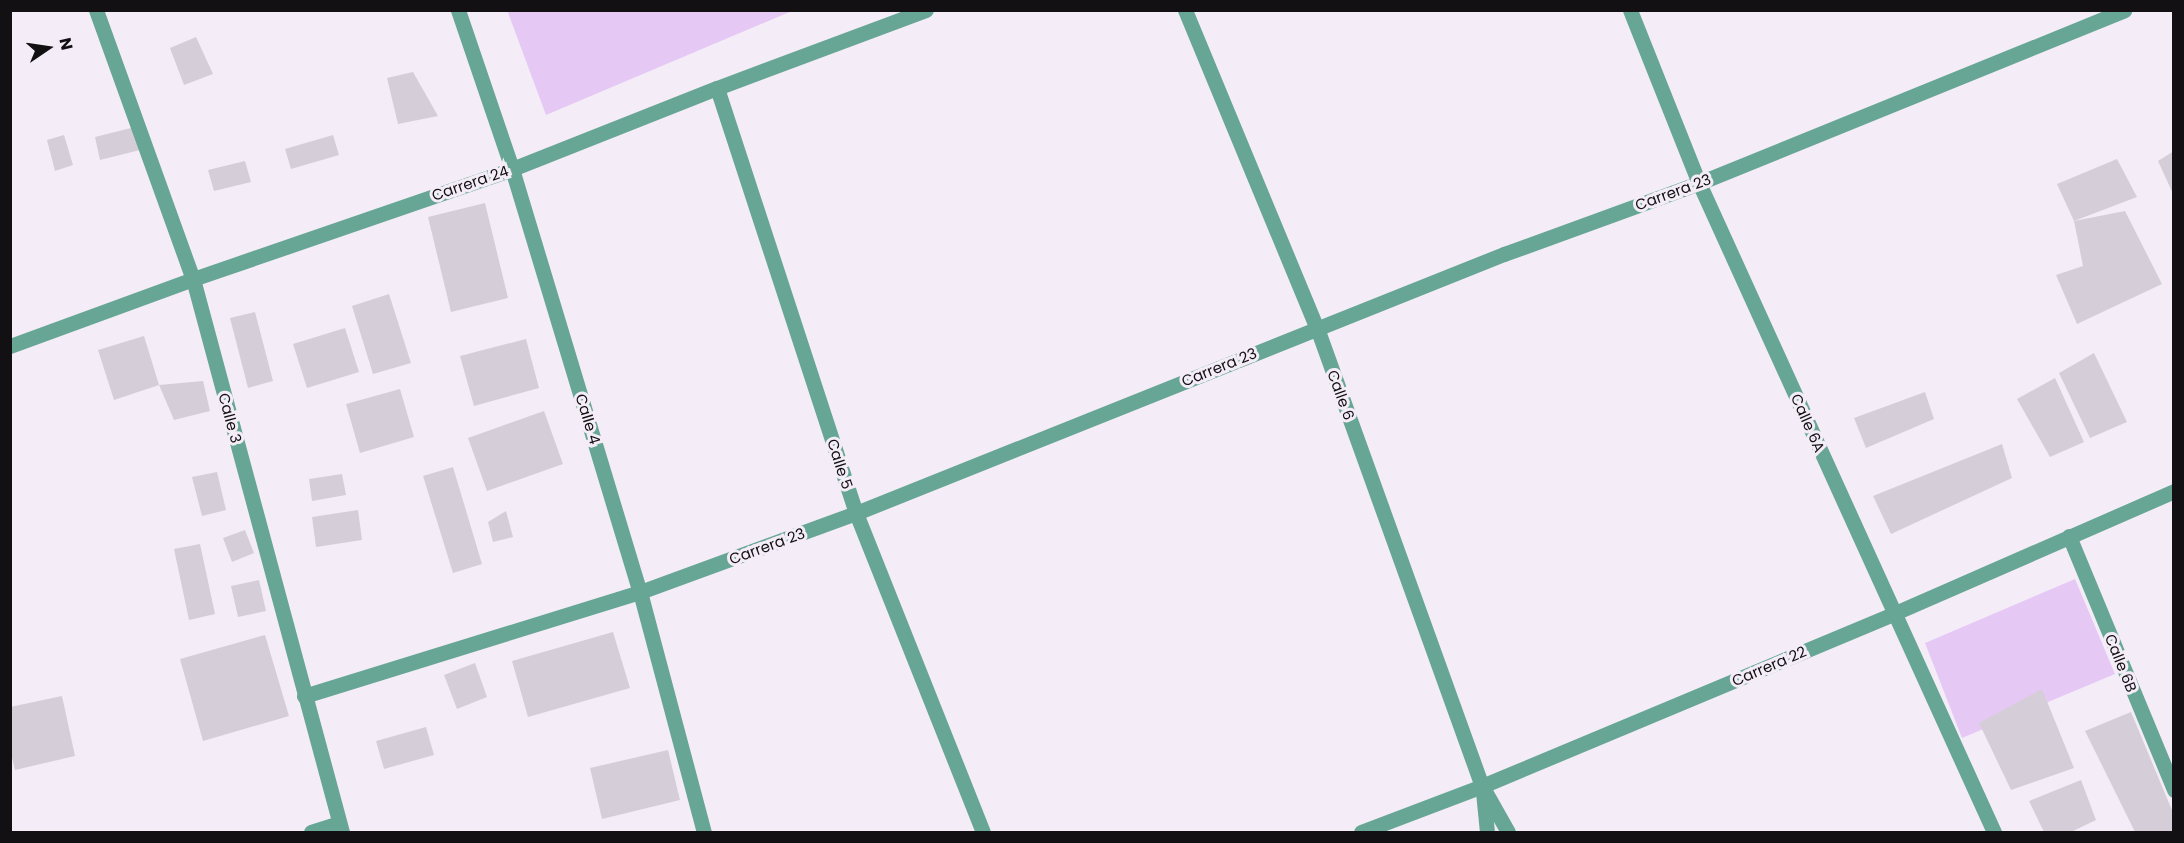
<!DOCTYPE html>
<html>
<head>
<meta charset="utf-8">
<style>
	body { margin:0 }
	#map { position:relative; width:2184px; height:843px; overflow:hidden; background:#f4edf8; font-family:Poppins,sans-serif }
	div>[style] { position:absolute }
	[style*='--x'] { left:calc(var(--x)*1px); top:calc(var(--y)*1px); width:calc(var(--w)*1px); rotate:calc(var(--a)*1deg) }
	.green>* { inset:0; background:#e5c9f4 }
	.building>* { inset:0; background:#d5ced8 }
	.minor>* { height:15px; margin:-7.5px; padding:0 7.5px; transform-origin:7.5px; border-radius:7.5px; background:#67a695 }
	span { translate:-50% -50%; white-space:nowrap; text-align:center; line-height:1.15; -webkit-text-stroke:6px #f4edf8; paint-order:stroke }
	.street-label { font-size:15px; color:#121013 }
	.frame { position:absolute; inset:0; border:12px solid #121013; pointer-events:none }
	.north { position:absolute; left:18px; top:18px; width:60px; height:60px; -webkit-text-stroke:4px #f4edf8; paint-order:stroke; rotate:77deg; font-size:16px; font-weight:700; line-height:24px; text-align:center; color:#121013 }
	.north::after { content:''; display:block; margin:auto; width:21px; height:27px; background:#121013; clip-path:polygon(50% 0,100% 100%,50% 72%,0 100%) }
</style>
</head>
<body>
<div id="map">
	<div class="green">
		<div style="clip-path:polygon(507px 10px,792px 10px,792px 11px,546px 115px)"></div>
		<div style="clip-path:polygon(2075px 579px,2115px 674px,1962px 738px,1925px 643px)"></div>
	</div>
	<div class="building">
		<div style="clip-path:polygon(196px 37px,213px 74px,184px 85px,170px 48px)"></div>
		<div style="clip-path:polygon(413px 72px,438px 116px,398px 124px,387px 78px)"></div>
		<div style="clip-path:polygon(135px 127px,140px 150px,100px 160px,95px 137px)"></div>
		<div style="clip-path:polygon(64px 135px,73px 165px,55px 171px,47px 140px)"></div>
		<div style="clip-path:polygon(333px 135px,339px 155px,291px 169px,285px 149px)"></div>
		<div style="clip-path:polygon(2174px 151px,2174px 196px,2158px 161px)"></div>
		<div style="clip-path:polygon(2117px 159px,2137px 197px,2074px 221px,2057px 184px)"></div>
		<div style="clip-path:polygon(245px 161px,251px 182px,214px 191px,208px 170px)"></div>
		<div style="clip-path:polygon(485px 203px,508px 298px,451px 312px,428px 217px)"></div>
		<div style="clip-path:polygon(2125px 211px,2162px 284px,2077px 324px,2056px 275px,2083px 266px,2074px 221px)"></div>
		<div style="clip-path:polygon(389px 294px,411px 363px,373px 374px,352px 306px)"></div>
		<div style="clip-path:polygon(255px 312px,273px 381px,248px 388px,230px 318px)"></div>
		<div style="clip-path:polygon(345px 328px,359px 372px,307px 388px,293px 344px)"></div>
		<div style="clip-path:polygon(144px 336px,159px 385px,114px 400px,98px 350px)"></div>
		<div style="clip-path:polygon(526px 339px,539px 388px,474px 406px,460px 356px)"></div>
		<div style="clip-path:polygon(2094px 353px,2127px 422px,2090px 438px,2059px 373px)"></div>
		<div style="clip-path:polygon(2055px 378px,2084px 442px,2050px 457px,2017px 399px)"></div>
		<div style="clip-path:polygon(203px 381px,210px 411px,174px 420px,159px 385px)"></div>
		<div style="clip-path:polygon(400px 389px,414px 437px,360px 453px,346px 404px)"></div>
		<div style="clip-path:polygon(1925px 392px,1934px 419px,1866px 448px,1854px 418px)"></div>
		<div style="clip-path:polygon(544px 411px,563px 464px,487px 491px,468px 438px)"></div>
		<div style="clip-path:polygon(2002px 444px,2012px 478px,1891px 534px,1873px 496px)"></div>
		<div style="clip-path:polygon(453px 467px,482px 564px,453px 573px,423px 476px)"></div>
		<div style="clip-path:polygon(217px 472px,226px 510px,202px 516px,192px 477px)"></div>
		<div style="clip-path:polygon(342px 474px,346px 495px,312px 501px,309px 479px)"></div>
		<div style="clip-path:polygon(358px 510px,362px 540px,316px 547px,312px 517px)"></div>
		<div style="clip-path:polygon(506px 511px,513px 537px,493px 542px,488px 522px)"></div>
		<div style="clip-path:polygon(245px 530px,254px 553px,232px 562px,223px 538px)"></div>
		<div style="clip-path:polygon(200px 544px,215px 614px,189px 620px,174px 549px)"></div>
		<div style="clip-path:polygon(259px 580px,266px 611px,238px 617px,231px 586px)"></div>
		<div style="clip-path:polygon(613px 632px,630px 688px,528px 717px,512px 661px)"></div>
		<div style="clip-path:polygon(265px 635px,289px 716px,203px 741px,180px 659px)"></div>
		<div style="clip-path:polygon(475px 663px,487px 697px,457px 709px,444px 675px)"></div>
		<div style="clip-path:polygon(2042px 689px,2074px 768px,2011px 790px,1979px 723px)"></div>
		<div style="clip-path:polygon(62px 696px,75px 756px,15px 770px,10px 750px,10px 707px)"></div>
		<div style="clip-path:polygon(2131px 712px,2174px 815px,2174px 832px,2135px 832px,2085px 731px)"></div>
		<div style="clip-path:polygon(426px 727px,434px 755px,384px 769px,376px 741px)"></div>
		<div style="clip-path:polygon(668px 750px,680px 800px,602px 819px,590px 768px)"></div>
		<div style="clip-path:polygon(2081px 780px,2096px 820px,2071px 832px,2044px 832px,2029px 801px)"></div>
	</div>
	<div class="minor">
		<div style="--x:96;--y:10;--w:286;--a:70.2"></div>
		<div style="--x:193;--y:279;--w:573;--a:74.92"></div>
		<div style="--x:458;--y:10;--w:168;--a:71.2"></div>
		<div style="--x:512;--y:169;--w:442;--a:73.2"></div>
		<div style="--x:640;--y:592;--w:248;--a:75.1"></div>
		<div style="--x:1185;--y:10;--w:344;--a:67.5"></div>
		<div style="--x:1317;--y:328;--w:487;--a:70.2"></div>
		<div style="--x:1482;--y:786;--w:53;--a:60.5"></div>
		<div style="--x:1630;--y:10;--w:186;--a:68.3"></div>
		<div style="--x:1699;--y:183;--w:713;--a:65.56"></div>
		<div style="--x:717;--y:88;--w:447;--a:71.9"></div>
		<div style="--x:856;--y:513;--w:343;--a:68.3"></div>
		<div style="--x:10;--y:346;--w:195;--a:-20.1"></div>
		<div style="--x:193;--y:279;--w:337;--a:-19"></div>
		<div style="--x:512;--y:169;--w:220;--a:-21.6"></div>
		<div style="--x:717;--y:88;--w:223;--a:-20.5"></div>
		<div style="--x:2069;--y:536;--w:275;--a:67.5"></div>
		<div style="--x:304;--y:696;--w:352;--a:-17.2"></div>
		<div style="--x:640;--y:592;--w:230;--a:-20.1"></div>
		<div style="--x:856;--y:513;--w:698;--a:-21.79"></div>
		<div style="--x:1504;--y:254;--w:208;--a:-20"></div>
		<div style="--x:1699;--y:183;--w:459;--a:-22.1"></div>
		<div style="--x:1483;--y:792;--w:40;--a:84.3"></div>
		<div style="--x:311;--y:832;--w:29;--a:-18"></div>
		<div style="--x:1361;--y:832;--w:129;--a:-20.8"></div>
		<div style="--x:1482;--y:786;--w:448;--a:-22.7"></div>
		<div style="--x:1895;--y:613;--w:305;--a:-23.6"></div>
	</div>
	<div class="street-label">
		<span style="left:470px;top:183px;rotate:-19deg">Carrera 24</span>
		<span style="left:1673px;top:192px;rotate:-20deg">Carrera 23</span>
		<span style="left:1219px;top:367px;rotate:-22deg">Carrera 23</span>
		<span style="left:1341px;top:395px;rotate:70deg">Calle 6</span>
		<span style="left:230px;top:418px;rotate:75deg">Calle 3</span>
		<span style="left:588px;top:419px;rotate:73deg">Calle 4</span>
		<span style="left:1808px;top:423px;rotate:66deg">Calle 6A</span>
		<span style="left:840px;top:464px;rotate:72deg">Calle 5</span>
		<span style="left:767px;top:546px;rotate:-20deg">Carrera 23</span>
		<span style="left:2121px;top:663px;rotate:68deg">Calle 6B</span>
		<span style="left:1769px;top:666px;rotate:-23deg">Carrera 22</span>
	</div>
	<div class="frame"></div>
	<div class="north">N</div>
</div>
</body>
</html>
